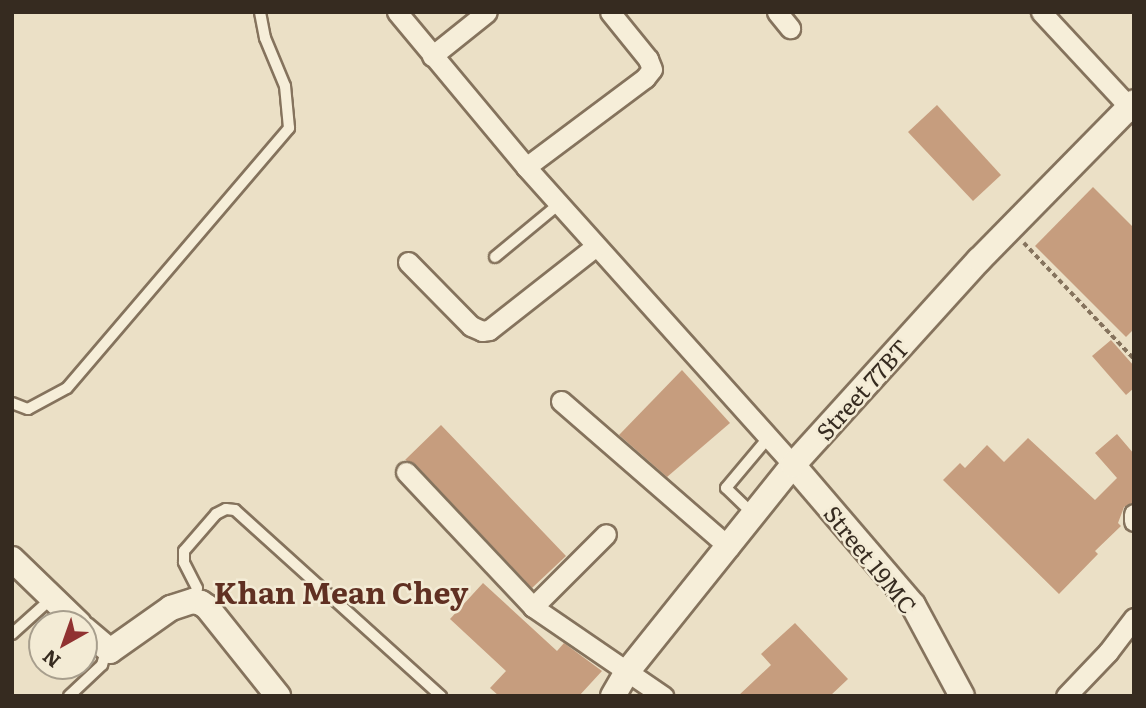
<!DOCTYPE html>
<html>
<head>
<meta charset="utf-8">
<style>
	body { margin:0 }
	#map { position:relative; width:1146px; height:708px; overflow:hidden; background:#ebe0c6; font-family:Literata,serif }
	div>[style] { position:absolute }
	[style*='--x'] { left:calc(var(--x)*1px); top:calc(var(--y)*1px); width:calc(var(--w)*1px); rotate:calc(var(--a)*1deg) }
	.building>* { inset:0; background:#c69d7e }
	.path>* { height:3.5px; margin-top:-1.75px; transform-origin:0; background:repeating-linear-gradient(90deg,#85735d 0 5px,transparent 0 8.5px) }
	.roads { filter:drop-shadow(2px 0 #85735d) drop-shadow(-2px 0 #85735d) drop-shadow(0 2px #85735d) drop-shadow(0 -2px #85735d) }
	.service>* { height:10px; margin:-5px; padding:0 5px; transform-origin:5px; border-radius:5px; background:#f6eed9 }
	.minor>* { height:19px; margin:-9.5px; padding:0 9.5px; transform-origin:9.5px; border-radius:9.5px; background:#f6eed9 }
	.tertiary>* { height:24px; margin:-12px; padding:0 12px; transform-origin:12px; border-radius:12px; background:#f6eed9 }
	span { translate:-50% -50%; white-space:nowrap; text-align:center; line-height:1.15; -webkit-text-stroke:5px #f3ebd5; paint-order:stroke }
	.street-label { font-size:23px; color:#362b20 }
	.district-label { font-size:30px; color:#603022; font-weight:700 }
	.frame { position:absolute; inset:0; border:14px solid #362b20; pointer-events:none }
	.north { position:absolute; left:28px; top:610px; width:70px; height:70px; box-sizing:border-box; background:#f3ebd5; border:2px solid #a79e8d; border-radius:50%; rotate:220deg; font-size:19px; font-weight:700; line-height:28px; text-align:center; color:#362b20 }
	.north::after { content:''; display:block; margin:auto; width:24px; height:32px; background:#903231; clip-path:polygon(50% 0,100% 100%,50% 72%,0 100%) }
</style>
</head>
<body>
<div id="map">
	<div class="building">
		<div style="clip-path:polygon(937px 105px,1001px 175px,973px 201px,908px 132px)"></div>
		<div style="clip-path:polygon(1093px 187px,1134px 228px,1134px 329px,1126px 337px,1035px 246px)"></div>
		<div style="clip-path:polygon(1111px 340px,1134px 366px,1134px 388px,1126px 395px,1092px 356px)"></div>
		<div style="clip-path:polygon(682px 370px,730px 423px,667px 477px,619px 435px)"></div>
		<div style="clip-path:polygon(441px 425px,566px 556px,532px 588px,415px 464px,405px 460px)"></div>
		<div style="clip-path:polygon(1117px 434px,1134px 454px,1134px 502px,1124px 507px,1118px 523px,1121px 526px,1095px 551px,1098px 554px,1059px 594px,943px 480px,960px 463px,965px 468px,987px 445px,1004px 462px,1028px 438px,1095px 500px,1117px 478px,1095px 453px)"></div>
		<div style="clip-path:polygon(483px 583px,557px 651px,564px 643px,602px 671px,579px 696px,499px 696px,490px 688px,506px 671px,450px 619px)"></div>
		<div style="clip-path:polygon(795px 623px,848px 679px,830px 696px,738px 696px,771px 665px,761px 654px)"></div>
	</div>
	<div class="path">
		<div style="--x:1024;--y:243;--w:160;--a:46.5"></div>
	</div>
	<div class="roads">
		<div class="service">
			<div style="--x:495;--y:257;--w:83;--a:-39.6"></div>
			<div style="--x:12;--y:403;--w:17;--a:21"></div>
			<div style="--x:28;--y:409;--w:44;--a:-28.3"></div>
			<div style="--x:67;--y:388;--w:342;--a:-49.5"></div>
			<div style="--x:289;--y:128;--w:42;--a:-95.4"></div>
			<div style="--x:285;--y:86;--w:52;--a:-112.6"></div>
			<div style="--x:265;--y:38;--w:26;--a:-101"></div>
			<div style="--x:752;--y:513;--w:36;--a:-136"></div>
			<div style="--x:726;--y:488;--w:65;--a:-50"></div>
			<div style="--x:194;--y:600;--w:12;--a:-76"></div>
			<div style="--x:197;--y:588;--w:29;--a:-117"></div>
			<div style="--x:184;--y:562;--w:11;--a:-90"></div>
			<div style="--x:184;--y:551;--w:49;--a:-49.1"></div>
			<div style="--x:216;--y:514;--w:11;--a:-27"></div>
			<div style="--x:226;--y:509;--w:9;--a:6"></div>
			<div style="--x:235;--y:510;--w:278;--a:42.1"></div>
			<div style="--x:12;--y:634;--w:54;--a:-42"></div>
			<div style="--x:69;--y:696;--w:45;--a:-43.2"></div>
			<div style="--x:102;--y:665;--w:15;--a:-74"></div>
		</div>
		<div class="minor">
			<div style="--x:397;--y:12;--w:202;--a:50.2"></div>
			<div style="--x:526;--y:167;--w:400;--a:48.1"></div>
			<div style="--x:777;--y:12;--w:21;--a:51"></div>
			<div style="--x:1041;--y:12;--w:137;--a:47.1"></div>
			<div style="--x:432;--y:56;--w:70;--a:-38.7"></div>
			<div style="--x:526;--y:167;--w:149;--a:-36.8"></div>
			<div style="--x:645;--y:78;--w:11;--a:-52"></div>
			<div style="--x:652;--y:69;--w:11;--a:-112"></div>
			<div style="--x:648;--y:59;--w:60;--a:-129"></div>
			<div style="--x:408;--y:262;--w:90;--a:45.5"></div>
			<div style="--x:471;--y:326;--w:12;--a:24"></div>
			<div style="--x:482;--y:331;--w:7;--a:-8"></div>
			<div style="--x:489;--y:330;--w:136;--a:-38.1"></div>
			<div style="--x:561;--y:401;--w:223;--a:41"></div>
			<div style="--x:406;--y:472;--w:185;--a:46.7"></div>
			<div style="--x:533;--y:607;--w:158;--a:34.4"></div>
			<div style="--x:1134;--y:514;--w:7;--a:90"></div>
			<div style="--x:533;--y:607;--w:103;--a:-45"></div>
			<div style="--x:1066;--y:696;--w:61;--a:-46.3"></div>
			<div style="--x:1108;--y:652;--w:43;--a:-52.6"></div>
		</div>
		<div class="tertiary">
			<div style="--x:793;--y:465;--w:184;--a:49.4"></div>
			<div style="--x:913;--y:605;--w:103;--a:61.7"></div>
			<div style="--x:12;--y:559;--w:93;--a:44.1"></div>
			<div style="--x:84;--y:629;--w:34;--a:40"></div>
			<div style="--x:110;--y:651;--w:75;--a:-35.2"></div>
			<div style="--x:171;--y:608;--w:23;--a:-18"></div>
			<div style="--x:193;--y:601;--w:8;--a:14"></div>
			<div style="--x:201;--y:603;--w:7;--a:34"></div>
			<div style="--x:207;--y:607;--w:114;--a:51.4"></div>
			<div style="--x:613;--y:696;--w:28;--a:-60"></div>
			<div style="--x:627;--y:672;--w:265;--a:-51.3"></div>
			<div style="--x:793;--y:465;--w:277;--a:-47.8"></div>
			<div style="--x:979;--y:260;--w:221;--a:-45.5"></div>
		</div>
	</div>
	<div class="street-label">
		<span style="left:862px;top:389px;rotate:-48deg">Street 77BT</span>
		<span style="left:871px;top:559px;rotate:51deg">Street 19MC</span>
	</div>
	<div class="district-label">
		<span style="left:341px;top:591px">Khan Mean Chey</span>
	</div>
	<div class="frame"></div>
	<div class="north">N</div>
</div>
</body>
</html>
